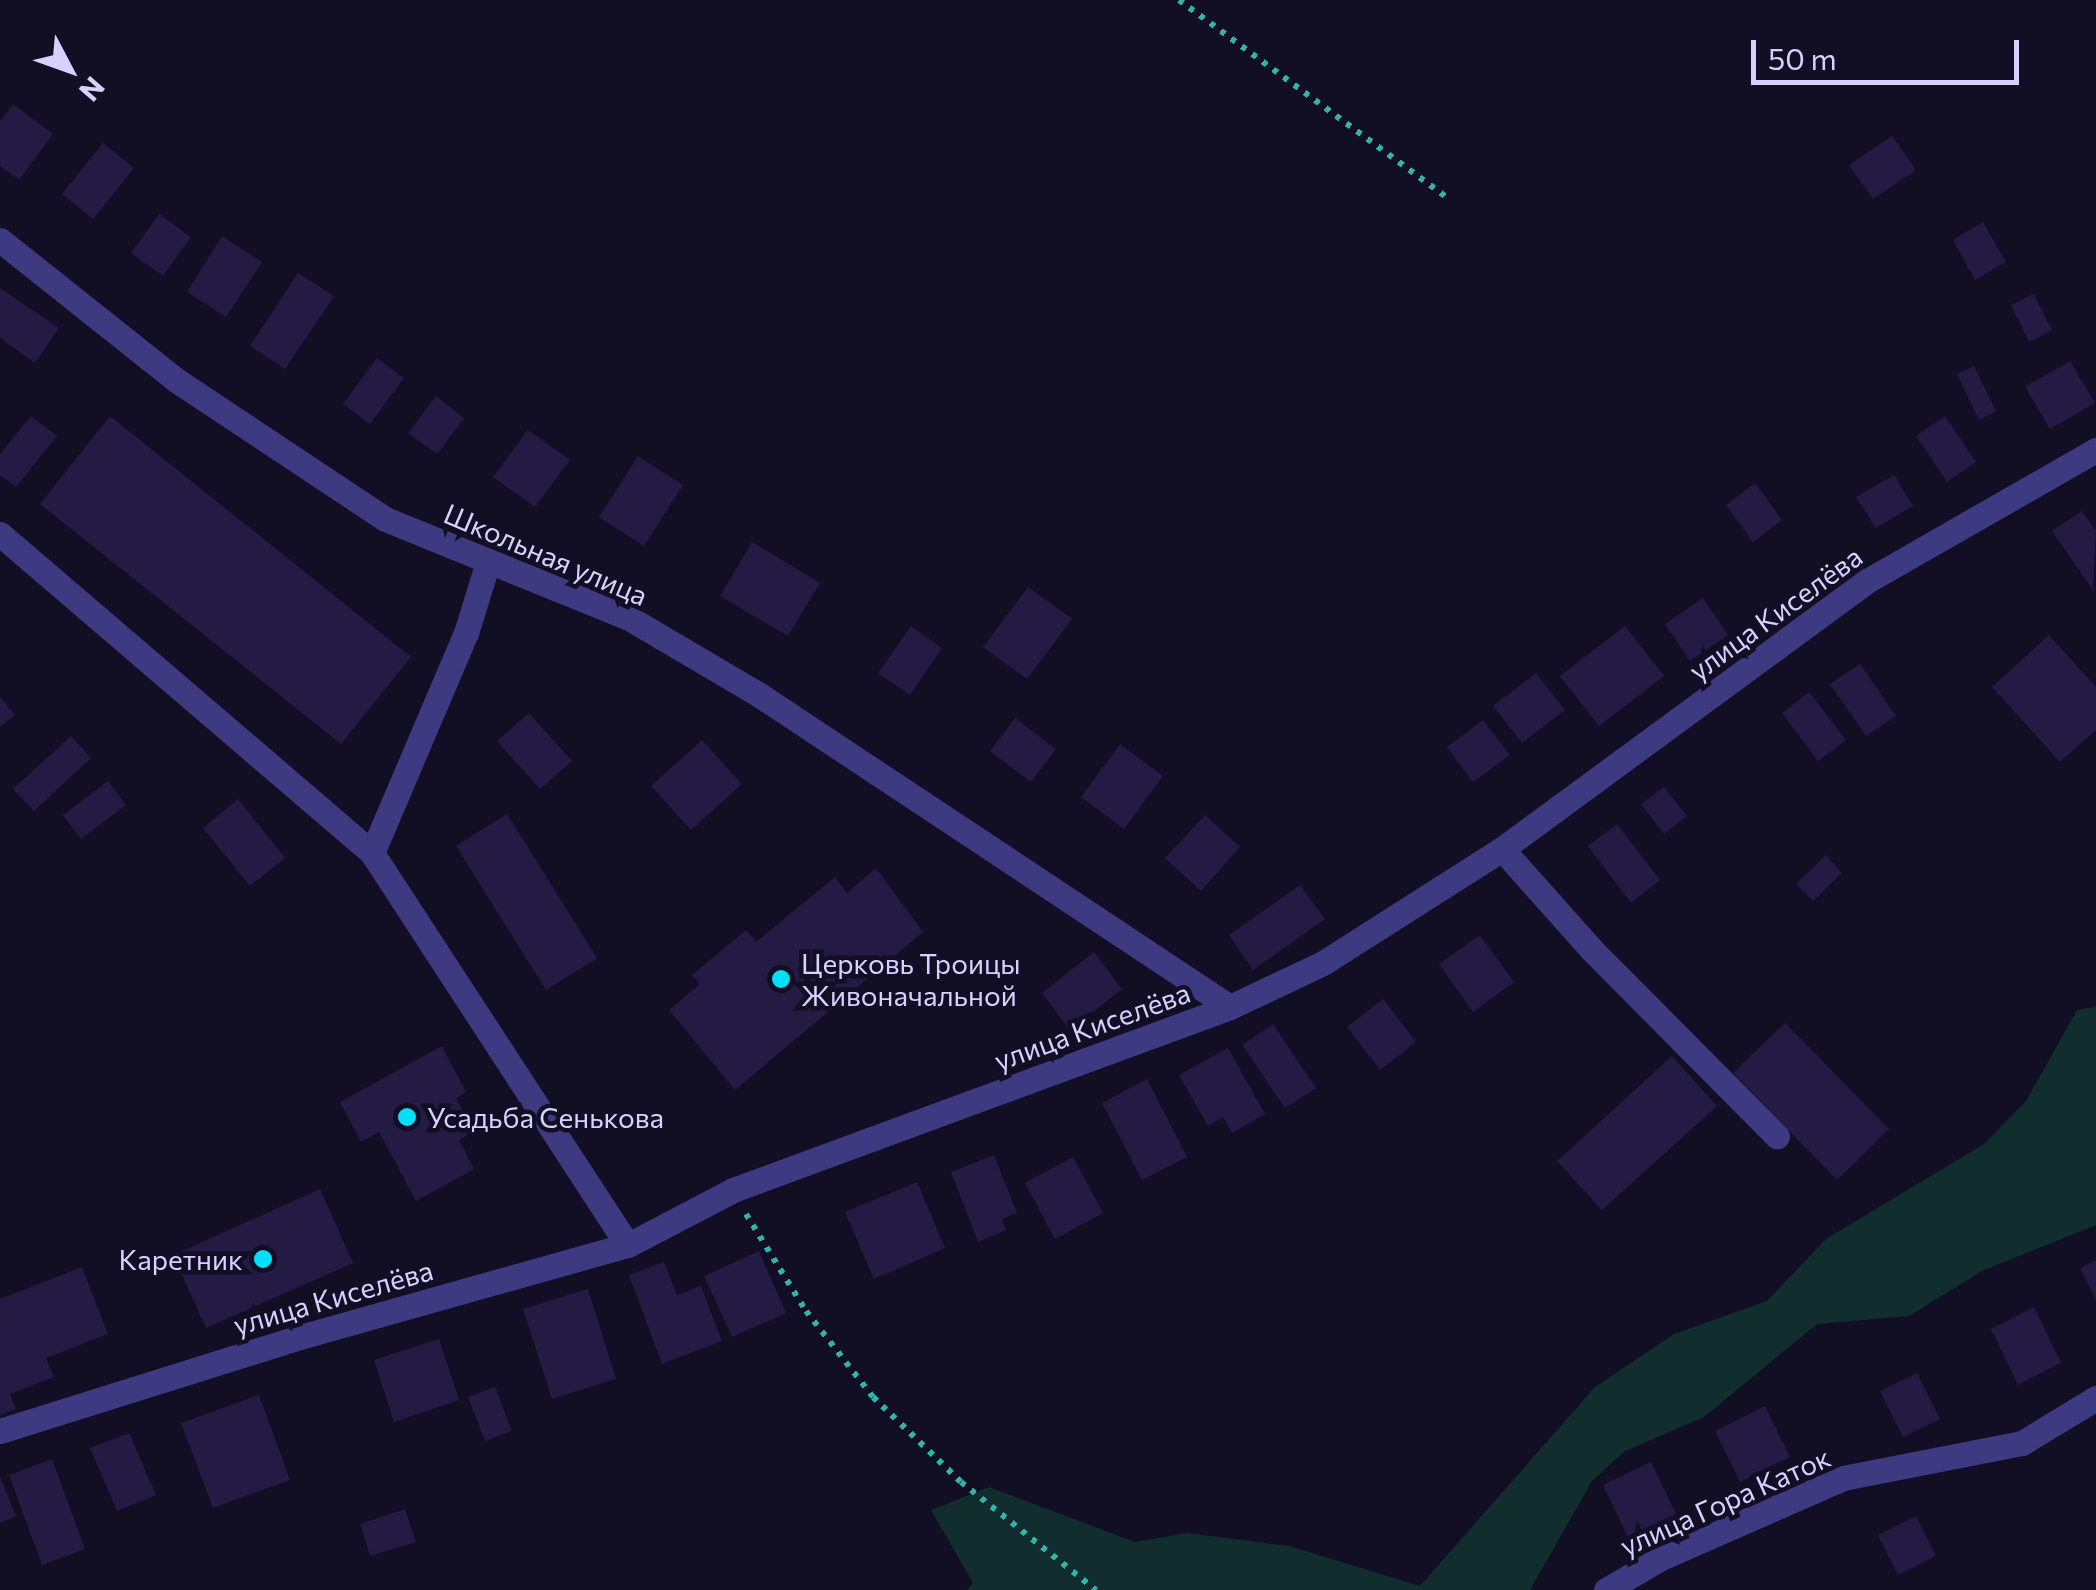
<!DOCTYPE html>
<html>
<head>
<meta charset="utf-8">
<style>
	body { margin:0 }
	#map { position:relative; width:2096px; height:1590px; overflow:hidden; background:#120e23; font-family:Commissioner,sans-serif }
	div>[style] { position:absolute }
	[style*='--x'] { left:calc(var(--x)*1px); top:calc(var(--y)*1px); width:calc(var(--w)*1px); rotate:calc(var(--a)*1deg) }
	.green>* { inset:0; background:#112d2d }
	.building>* { inset:0; background:#231b44 }
	.path>* { height:6px; margin-top:-3px; transform-origin:0; background:repeating-linear-gradient(90deg,#30b4ad 0 5px,transparent 0 13px) }
	.minor>* { height:25px; margin:-12.5px; padding:0 12.5px; transform-origin:12.5px; border-radius:12.5px; background:#3d3a82 }
	.dots>* { width:28px; height:28px; translate:-50% -50%; box-sizing:border-box; border:5px solid #120e23; border-radius:50% }
	span { translate:-50% -50%; white-space:nowrap; text-align:center; line-height:1.15; -webkit-text-stroke:9px #120e23; paint-order:stroke }
	.street-label { font-size:28px; color:#d7d1ff }
	.poi-label { font-size:28px; color:#d7d1ff }
	.left { translate:0 -50%; text-align:left }
	.right { translate:-100% -50%; text-align:right }
	.north { position:absolute; left:20px; top:20px; width:100px; height:100px; -webkit-text-stroke:8px #120e23; paint-order:stroke; rotate:131deg; font-size:28px; font-weight:700; line-height:40px; text-align:center; color:#d7d1ff }
	.north::after { content:''; display:block; margin:auto; width:35px; height:45px; background:#d7d1ff; clip-path:polygon(50% 0,100% 100%,50% 72%,0 100%) }
	.scale { position:absolute; left:1751px; top:40px; width:268px; height:45px; box-sizing:border-box; border:5px solid #d7d1ff; border-top:0; padding-left:12px; font-size:30px; line-height:35px; white-space:nowrap; color:#d7d1ff; -webkit-text-stroke:8px #120e23; paint-order:stroke }
</style>
</head>
<body>
<div id="map">
	<div class="green">
		<div style="clip-path:polygon(2096px 1007px,2096px 1225px,1982px 1271px,1909px 1316px,1817px 1324px,1704px 1417px,1625px 1451px,1592px 1481px,1530px 1590px,967px 1590px,973px 1583px,931px 1510px,989px 1487px,1135px 1542px,1187px 1533px,1289px 1546px,1420px 1586px,1595px 1387px,1674px 1334px,1767px 1301px,1826px 1239px,1984px 1144px,2026px 1101px,2077px 1010px)"></div>
	</div>
	<div class="building">
		<div style="clip-path:polygon(13px 104px,53px 134px,19px 180px,0 166px,0 121px)"></div>
		<div style="clip-path:polygon(1892px 136px,1916px 170px,1873px 199px,1849px 165px)"></div>
		<div style="clip-path:polygon(103px 143px,134px 168px,93px 219px,62px 194px)"></div>
		<div style="clip-path:polygon(159px 214px,191px 237px,163px 276px,131px 253px)"></div>
		<div style="clip-path:polygon(1983px 222px,2006px 262px,1975px 280px,1953px 240px)"></div>
		<div style="clip-path:polygon(222px 236px,262px 262px,226px 317px,187px 292px)"></div>
		<div style="clip-path:polygon(298px 273px,334px 296px,285px 369px,250px 346px)"></div>
		<div style="clip-path:polygon(0 288px,59px 328px,35px 363px,0 338px)"></div>
		<div style="clip-path:polygon(2034px 294px,2052px 330px,2029px 342px,2011px 305px)"></div>
		<div style="clip-path:polygon(377px 358px,404px 378px,370px 424px,343px 404px)"></div>
		<div style="clip-path:polygon(2070px 361px,2095px 403px,2050px 429px,2025px 387px)"></div>
		<div style="clip-path:polygon(1974px 366px,1996px 411px,1979px 420px,1957px 374px)"></div>
		<div style="clip-path:polygon(436px 396px,464px 418px,437px 454px,408px 433px)"></div>
		<div style="clip-path:polygon(31px 416px,57px 436px,16px 487px,0 475px,0 454px)"></div>
		<div style="clip-path:polygon(110px 416px,411px 657px,341px 744px,40px 504px)"></div>
		<div style="clip-path:polygon(1945px 416px,1976px 462px,1947px 482px,1916px 436px)"></div>
		<div style="clip-path:polygon(528px 430px,570px 460px,535px 507px,493px 477px)"></div>
		<div style="clip-path:polygon(638px 456px,683px 485px,644px 546px,599px 517px)"></div>
		<div style="clip-path:polygon(1894px 475px,1913px 506px,1876px 528px,1856px 497px)"></div>
		<div style="clip-path:polygon(1755px 483px,1782px 520px,1753px 542px,1726px 505px)"></div>
		<div style="clip-path:polygon(2082px 511px,2096px 531px,2093px 590px,2052px 531px)"></div>
		<div style="clip-path:polygon(752px 542px,820px 583px,788px 636px,720px 596px)"></div>
		<div style="clip-path:polygon(1028px 587px,1072px 619px,1027px 679px,983px 647px)"></div>
		<div style="clip-path:polygon(1703px 598px,1728px 635px,1690px 661px,1665px 624px)"></div>
		<div style="clip-path:polygon(911px 626px,942px 648px,910px 695px,878px 673px)"></div>
		<div style="clip-path:polygon(1625px 626px,1664px 676px,1599px 726px,1560px 676px)"></div>
		<div style="clip-path:polygon(2049px 635px,2096px 687px,2096px 730px,2060px 762px,1992px 687px)"></div>
		<div style="clip-path:polygon(1860px 664px,1896px 716px,1866px 736px,1830px 684px)"></div>
		<div style="clip-path:polygon(1536px 673px,1565px 710px,1522px 743px,1493px 706px)"></div>
		<div style="clip-path:polygon(1809px 692px,1846px 740px,1818px 761px,1782px 713px)"></div>
		<div style="clip-path:polygon(0 697px,15px 715px,0 727px)"></div>
		<div style="clip-path:polygon(529px 713px,572px 761px,540px 789px,497px 741px)"></div>
		<div style="clip-path:polygon(1015px 718px,1056px 749px,1031px 782px,990px 751px)"></div>
		<div style="clip-path:polygon(1483px 720px,1510px 755px,1473px 782px,1447px 747px)"></div>
		<div style="clip-path:polygon(71px 736px,91px 758px,34px 811px,13px 789px)"></div>
		<div style="clip-path:polygon(702px 740px,742px 784px,691px 830px,651px 786px)"></div>
		<div style="clip-path:polygon(1120px 744px,1163px 776px,1124px 829px,1081px 797px)"></div>
		<div style="clip-path:polygon(108px 781px,126px 805px,81px 839px,63px 815px)"></div>
		<div style="clip-path:polygon(1664px 787px,1687px 816px,1664px 834px,1641px 804px)"></div>
		<div style="clip-path:polygon(238px 799px,285px 858px,250px 886px,203px 828px)"></div>
		<div style="clip-path:polygon(507px 814px,597px 958px,546px 990px,456px 846px)"></div>
		<div style="clip-path:polygon(1205px 815px,1240px 847px,1201px 891px,1165px 858px)"></div>
		<div style="clip-path:polygon(1617px 824px,1660px 880px,1631px 903px,1588px 846px)"></div>
		<div style="clip-path:polygon(1826px 855px,1842px 873px,1813px 901px,1796px 884px)"></div>
		<div style="clip-path:polygon(876px 868px,923px 932px,735px 1090px,669px 1010px,700px 984px,692px 975px,746px 930px,756px 942px,835px 877px,847px 893px)"></div>
		<div style="clip-path:polygon(1300px 885px,1325px 919px,1253px 970px,1229px 935px)"></div>
		<div style="clip-path:polygon(1480px 935px,1514px 982px,1473px 1012px,1439px 964px)"></div>
		<div style="clip-path:polygon(1094px 952px,1122px 989px,1070px 1030px,1042px 993px)"></div>
		<div style="clip-path:polygon(1383px 999px,1416px 1042px,1380px 1070px,1347px 1027px)"></div>
		<div style="clip-path:polygon(1785px 1023px,1889px 1129px,1837px 1180px,1733px 1073px)"></div>
		<div style="clip-path:polygon(1273px 1024px,1316px 1088px,1285px 1108px,1242px 1045px)"></div>
		<div style="clip-path:polygon(442px 1046px,466px 1092px,456px 1098px,474px 1131px,459px 1140px,474px 1169px,416px 1201px,379px 1132px,361px 1142px,340px 1102px)"></div>
		<div style="clip-path:polygon(1228px 1048px,1265px 1114px,1232px 1133px,1223px 1117px,1208px 1126px,1179px 1075px)"></div>
		<div style="clip-path:polygon(1672px 1056px,1717px 1106px,1602px 1210px,1557px 1161px)"></div>
		<div style="clip-path:polygon(1147px 1079px,1187px 1157px,1142px 1180px,1102px 1103px)"></div>
		<div style="clip-path:polygon(994px 1155px,1017px 1213px,1002px 1219px,1006px 1230px,978px 1242px,951px 1172px)"></div>
		<div style="clip-path:polygon(1073px 1157px,1103px 1213px,1055px 1239px,1025px 1183px)"></div>
		<div style="clip-path:polygon(917px 1182px,945px 1248px,874px 1279px,845px 1212px)"></div>
		<div style="clip-path:polygon(320px 1189px,353px 1263px,206px 1328px,173px 1255px)"></div>
		<div style="clip-path:polygon(759px 1251px,786px 1313px,732px 1337px,704px 1276px)"></div>
		<div style="clip-path:polygon(2096px 1260px,2096px 1300px,2080px 1268px)"></div>
		<div style="clip-path:polygon(664px 1262px,677px 1295px,701px 1286px,722px 1341px,662px 1364px,629px 1275px)"></div>
		<div style="clip-path:polygon(82px 1267px,108px 1334px,46px 1358px,54px 1377px,10px 1394px,16px 1409px,0 1415px,0 1299px)"></div>
		<div style="clip-path:polygon(588px 1289px,616px 1379px,552px 1399px,523px 1309px)"></div>
		<div style="clip-path:polygon(2034px 1307px,2061px 1363px,2018px 1385px,1991px 1329px)"></div>
		<div style="clip-path:polygon(439px 1339px,459px 1400px,394px 1422px,374px 1360px)"></div>
		<div style="clip-path:polygon(1917px 1373px,1940px 1419px,1903px 1437px,1880px 1391px)"></div>
		<div style="clip-path:polygon(495px 1387px,512px 1431px,485px 1441px,468px 1397px)"></div>
		<div style="clip-path:polygon(259px 1395px,290px 1480px,213px 1508px,181px 1423px)"></div>
		<div style="clip-path:polygon(1765px 1406px,1790px 1457px,1740px 1482px,1715px 1431px)"></div>
		<div style="clip-path:polygon(129px 1433px,156px 1495px,117px 1511px,90px 1448px)"></div>
		<div style="clip-path:polygon(52px 1459px,85px 1549px,42px 1565px,9px 1475px)"></div>
		<div style="clip-path:polygon(1651px 1462px,1676px 1514px,1628px 1537px,1603px 1485px)"></div>
		<div style="clip-path:polygon(0 1477px,16px 1516px,0 1523px)"></div>
		<div style="clip-path:polygon(405px 1509px,416px 1542px,370px 1556px,360px 1524px)"></div>
		<div style="clip-path:polygon(1916px 1516px,1936px 1556px,1898px 1575px,1878px 1535px)"></div>
	</div>
	<div class="path">
		<div style="--x:1179;--y:0;--w:332;--a:36.4"></div>
		<div style="--x:746;--y:1214;--w:114;--a:58.3"></div>
		<div style="--x:806;--y:1311;--w:109;--a:52.1"></div>
		<div style="--x:873;--y:1397;--w:122;--a:44"></div>
		<div style="--x:961;--y:1482;--w:173;--a:38.7"></div>
	</div>
	<div class="minor">
		<div style="--x:0;--y:240;--w:225;--a:38.5"></div>
		<div style="--x:176;--y:380;--w:251;--a:33.6"></div>
		<div style="--x:385;--y:519;--w:263;--a:22.1"></div>
		<div style="--x:629;--y:618;--w:150;--a:30.5"></div>
		<div style="--x:758;--y:694;--w:566;--a:33.55"></div>
		<div style="--x:0;--y:534;--w:490;--a:40.6"></div>
		<div style="--x:372;--y:853;--w:468;--a:56.9"></div>
		<div style="--x:1502;--y:849;--w:134;--a:48.3"></div>
		<div style="--x:1591;--y:949;--w:264;--a:45.2"></div>
		<div style="--x:372;--y:853;--w:239;--a:-66.9"></div>
		<div style="--x:466;--y:633;--w:71;--a:-72.8"></div>
		<div style="--x:0;--y:1431;--w:314;--a:-17.4"></div>
		<div style="--x:300;--y:1337;--w:341;--a:-15.7"></div>
		<div style="--x:628;--y:1245;--w:119;--a:-27.6"></div>
		<div style="--x:733;--y:1190;--w:530;--a:-20.21"></div>
		<div style="--x:1230;--y:1007;--w:103;--a:-25.3"></div>
		<div style="--x:1323;--y:963;--w:212;--a:-32.5"></div>
		<div style="--x:1502;--y:849;--w:453;--a:-36.3"></div>
		<div style="--x:1867;--y:581;--w:264;--a:-29.8"></div>
		<div style="--x:1606;--y:1590;--w:64;--a:-30.2"></div>
		<div style="--x:1661;--y:1558;--w:199;--a:-23.7"></div>
		<div style="--x:1843;--y:1478;--w:182;--a:-11.1"></div>
		<div style="--x:2022;--y:1443;--w:87;--a:-31.3"></div>
	</div>
	<div class="dots">
		<div style="left:781px;top:979px;background:#03def9"></div>
		<div style="left:407px;top:1117px;background:#03def9"></div>
		<div style="left:263px;top:1259px;background:#03def9"></div>
	</div>
	<div class="street-label">
		<span style="left:546px;top:554px;rotate:23deg">Школьная улица</span>
		<span style="left:1775px;top:613px;rotate:-36deg">улица Киселёва</span>
		<span style="left:1092px;top:1026px;rotate:-20deg">улица Киселёва</span>
		<span style="left:333px;top:1297px;rotate:-16deg">улица Киселёва</span>
		<span style="left:1725px;top:1501px;rotate:-24deg">улица Гора Каток</span>
	</div>
	<div class="poi-label">
		<span class="left" style="left:801px;top:979px">Церковь Троицы<br>Живоначальной</span>
		<span class="left" style="left:427px;top:1117px">Усадьба Сенькова</span>
		<span class="right" style="left:243px;top:1259px">Каретник</span>
	</div>
	<div class="north">N</div>
	<div class="scale">50 m</div>
</div>
</body>
</html>
